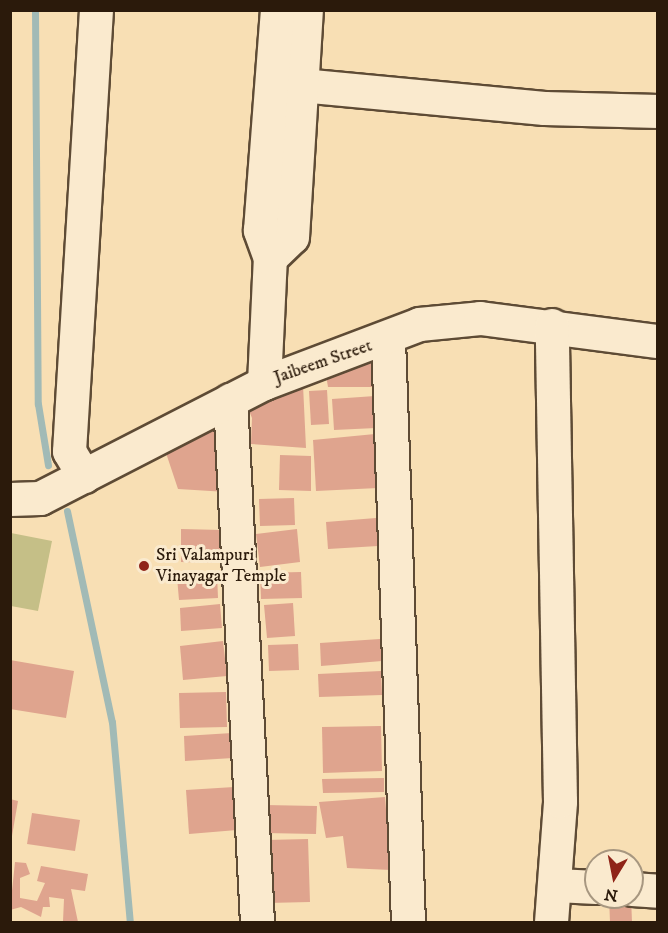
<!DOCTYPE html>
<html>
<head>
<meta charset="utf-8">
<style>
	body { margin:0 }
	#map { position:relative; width:668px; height:933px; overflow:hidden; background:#f8dfb4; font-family:"IM FELL DW Pica",serif }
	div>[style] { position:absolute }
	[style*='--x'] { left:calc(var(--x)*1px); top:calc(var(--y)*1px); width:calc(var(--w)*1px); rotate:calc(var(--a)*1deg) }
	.green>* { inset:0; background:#c5bf87 }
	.stream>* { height:7px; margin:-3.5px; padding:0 3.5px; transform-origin:3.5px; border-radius:3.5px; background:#a1bab6 }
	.building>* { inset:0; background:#dfa48e }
	.roads { filter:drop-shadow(2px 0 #5e4b35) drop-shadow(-2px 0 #5e4b35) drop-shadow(0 2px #5e4b35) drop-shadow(0 -2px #5e4b35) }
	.minor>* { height:33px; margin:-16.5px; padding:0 16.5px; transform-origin:16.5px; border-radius:16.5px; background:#faeace }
	.dots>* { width:16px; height:16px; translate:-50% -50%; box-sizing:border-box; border:3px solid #faeace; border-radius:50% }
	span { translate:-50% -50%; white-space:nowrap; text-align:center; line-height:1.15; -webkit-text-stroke:6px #faeace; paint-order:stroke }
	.street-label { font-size:18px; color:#2b1a0b }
	.poi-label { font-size:18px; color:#2b1a0b }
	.left { translate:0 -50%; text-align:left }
	.frame { position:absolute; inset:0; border:12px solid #2b1a0b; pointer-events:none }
	.north { position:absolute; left:584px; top:849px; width:60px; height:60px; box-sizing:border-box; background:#faeace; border:2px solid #a79780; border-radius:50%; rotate:190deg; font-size:16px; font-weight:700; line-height:24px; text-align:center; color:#2b1a0b }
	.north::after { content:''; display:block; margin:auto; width:21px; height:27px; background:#8f2418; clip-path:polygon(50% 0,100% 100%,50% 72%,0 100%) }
</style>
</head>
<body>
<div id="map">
	<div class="green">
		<div style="clip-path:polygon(11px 533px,52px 541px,38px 611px,11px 606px)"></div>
	</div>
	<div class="stream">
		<div style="--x:35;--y:10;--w:394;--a:89.6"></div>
		<div style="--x:38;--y:404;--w:62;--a:80.7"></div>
		<div style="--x:67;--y:511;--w:216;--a:78"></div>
		<div style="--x:112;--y:722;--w:201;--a:84.9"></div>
	</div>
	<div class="building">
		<div style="clip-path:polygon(375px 361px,376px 387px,328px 387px,326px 375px)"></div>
		<div style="clip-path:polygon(303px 385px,306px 448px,251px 444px,252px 418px,245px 401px)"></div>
		<div style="clip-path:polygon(327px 390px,329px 424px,311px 425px,309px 391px)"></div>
		<div style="clip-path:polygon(375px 396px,376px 428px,334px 430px,332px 399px)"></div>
		<div style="clip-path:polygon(218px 419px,227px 492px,178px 489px,165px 450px)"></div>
		<div style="clip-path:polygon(375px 434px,378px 488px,316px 491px,313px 440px)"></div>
		<div style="clip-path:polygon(280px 455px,311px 456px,311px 491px,279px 490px)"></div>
		<div style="clip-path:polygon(294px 498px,295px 525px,260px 526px,259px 499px)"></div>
		<div style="clip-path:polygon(376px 518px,378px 546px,328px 549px,326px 522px)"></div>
		<div style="clip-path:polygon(181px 529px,222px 530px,222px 563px,181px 562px)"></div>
		<div style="clip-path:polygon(297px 529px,300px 562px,260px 567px,256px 534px)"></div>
		<div style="clip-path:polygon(301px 572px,302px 598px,261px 599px,260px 573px)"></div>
		<div style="clip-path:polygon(217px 574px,218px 598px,179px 600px,177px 577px)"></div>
		<div style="clip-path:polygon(293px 603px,295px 636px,267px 638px,264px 605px)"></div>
		<div style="clip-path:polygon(220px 604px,222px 628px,181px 631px,180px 608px)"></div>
		<div style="clip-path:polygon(380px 639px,382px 661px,321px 666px,320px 643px)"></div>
		<div style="clip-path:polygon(223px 641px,227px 676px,183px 680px,180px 646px)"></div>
		<div style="clip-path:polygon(298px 644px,299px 670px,269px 671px,268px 645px)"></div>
		<div style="clip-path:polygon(10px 660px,74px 671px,66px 718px,10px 709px)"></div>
		<div style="clip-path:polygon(381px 671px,382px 695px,319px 697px,318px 674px)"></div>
		<div style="clip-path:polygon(226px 692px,227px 727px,180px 728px,179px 693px)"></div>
		<div style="clip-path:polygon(381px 726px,382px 771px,323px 773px,322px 727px)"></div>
		<div style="clip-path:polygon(232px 733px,233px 758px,185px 761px,184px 736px)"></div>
		<div style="clip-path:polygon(384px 778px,384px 792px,323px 793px,322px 779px)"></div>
		<div style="clip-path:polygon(234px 787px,237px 830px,189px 834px,186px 790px)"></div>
		<div style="clip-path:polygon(385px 797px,391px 870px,347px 868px,343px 836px,326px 838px,319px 802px)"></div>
		<div style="clip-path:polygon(10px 799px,18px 801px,12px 836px,10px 836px)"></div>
		<div style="clip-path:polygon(265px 805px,317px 806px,316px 834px,265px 833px)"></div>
		<div style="clip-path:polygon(32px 813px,80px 820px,75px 851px,27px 844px)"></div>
		<div style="clip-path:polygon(308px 839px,310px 902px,267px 903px,266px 840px)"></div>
		<div style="clip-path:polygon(15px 862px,26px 863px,30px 874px,20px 878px,20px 898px,37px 901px,45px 883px,37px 881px,41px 866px,88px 874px,85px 891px,71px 889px,78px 922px,63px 921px,64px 899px,49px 897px,50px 907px,43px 907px,41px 917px,21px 907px,10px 910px)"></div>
		<div style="clip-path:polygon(609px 897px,631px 897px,632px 922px,610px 922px)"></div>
	</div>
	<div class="roads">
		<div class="minor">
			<div style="--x:301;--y:85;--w:244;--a:5.4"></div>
			<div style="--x:544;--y:108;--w:114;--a:1.5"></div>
			<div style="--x:270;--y:258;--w:30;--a:-44"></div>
			<div style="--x:292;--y:237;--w:227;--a:-86.5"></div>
			<div style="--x:388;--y:339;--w:583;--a:88.04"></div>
			<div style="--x:264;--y:383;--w:125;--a:-87.3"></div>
			<div style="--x:270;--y:258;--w:30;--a:-110"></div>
			<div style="--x:260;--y:230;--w:221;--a:-85.6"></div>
			<div style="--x:230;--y:400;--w:523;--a:87.04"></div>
			<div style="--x:84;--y:476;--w:29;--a:-121"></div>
			<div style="--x:69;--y:451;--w:442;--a:-86.5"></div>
			<div style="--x:10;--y:499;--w:30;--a:-2"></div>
			<div style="--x:40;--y:498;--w:252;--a:-27.2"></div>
			<div style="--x:264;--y:383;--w:166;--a:-20.8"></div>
			<div style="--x:419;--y:324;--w:61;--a:-5.6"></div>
			<div style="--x:480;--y:318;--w:179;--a:7.4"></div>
			<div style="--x:556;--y:885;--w:40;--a:2.9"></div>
			<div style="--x:632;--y:889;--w:26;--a:4"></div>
			<div style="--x:551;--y:922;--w:121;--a:-85.7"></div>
			<div style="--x:560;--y:801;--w:476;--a:-91"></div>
		</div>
	</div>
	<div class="dots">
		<div style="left:144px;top:566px;background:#8f2418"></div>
	</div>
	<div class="street-label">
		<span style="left:323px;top:362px;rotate:-19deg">Jaibeem Street</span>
	</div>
	<div class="poi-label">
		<span class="left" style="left:156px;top:566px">Sri Valampuri<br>Vinayagar Temple</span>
	</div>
	<div class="frame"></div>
	<div class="north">N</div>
</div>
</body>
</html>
